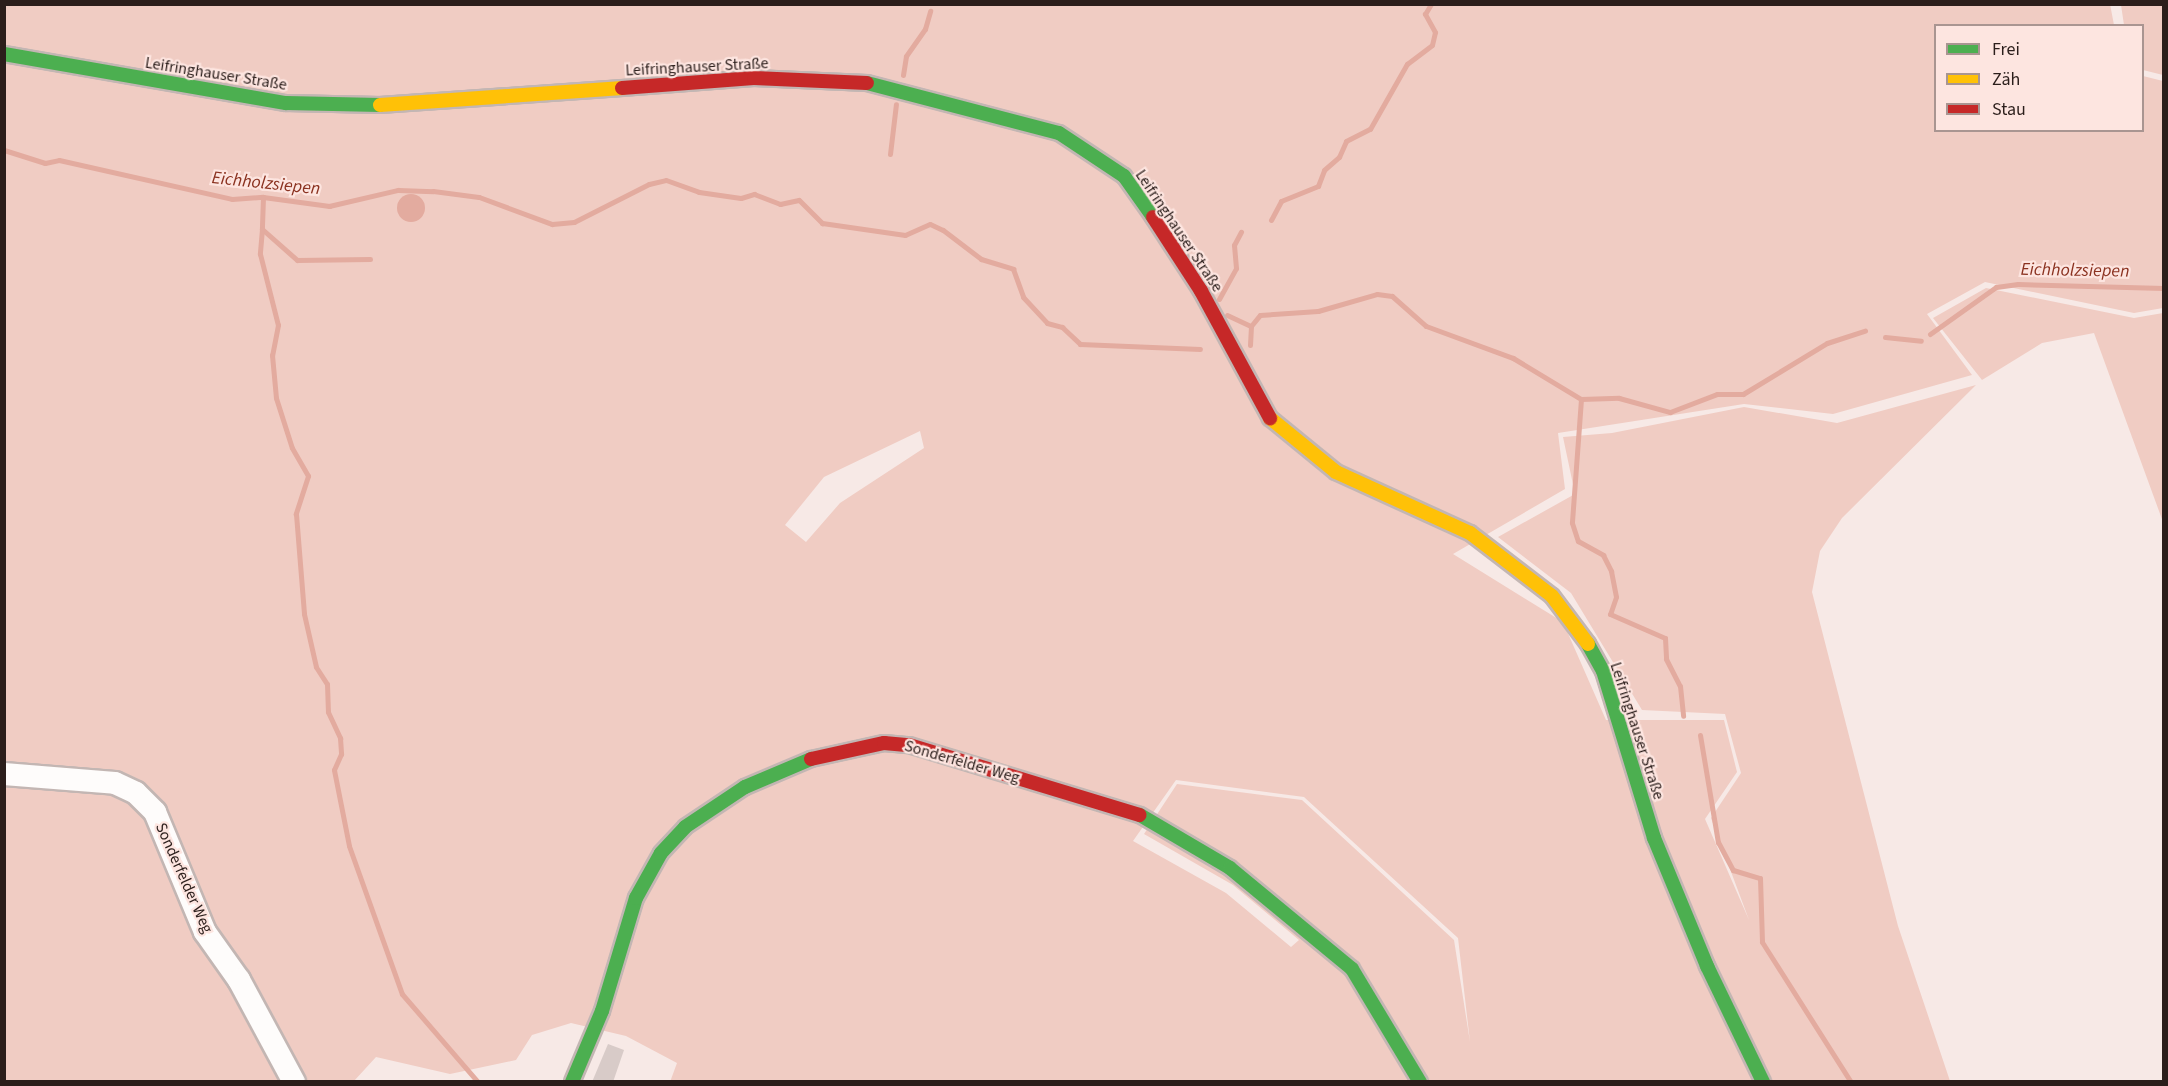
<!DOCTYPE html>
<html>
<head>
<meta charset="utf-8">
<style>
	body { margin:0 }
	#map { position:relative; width:2168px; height:1086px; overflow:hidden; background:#f7e9e6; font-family:"Source Sans 3",sans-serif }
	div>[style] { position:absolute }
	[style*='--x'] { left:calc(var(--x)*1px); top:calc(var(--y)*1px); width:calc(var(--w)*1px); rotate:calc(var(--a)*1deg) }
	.green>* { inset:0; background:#f0ccc3 }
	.water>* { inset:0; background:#e3ab9f }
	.round { border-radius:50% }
	.stream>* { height:5px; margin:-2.5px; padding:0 2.5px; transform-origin:2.5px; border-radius:2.5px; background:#e3ab9f }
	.building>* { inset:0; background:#d8cbc8 }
	.roads { filter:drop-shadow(2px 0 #c3b6b3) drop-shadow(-2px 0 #c3b6b3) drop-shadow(0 2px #c3b6b3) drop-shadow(0 -2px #c3b6b3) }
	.street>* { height:22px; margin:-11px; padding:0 11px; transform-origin:11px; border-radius:11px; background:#fefcfb }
	.fast>* { height:14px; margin:-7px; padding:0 7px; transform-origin:7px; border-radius:7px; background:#4caf50 }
	.slow>* { height:14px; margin:-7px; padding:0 7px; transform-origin:7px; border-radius:7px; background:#ffc107 }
	.jam>* { height:14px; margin:-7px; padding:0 7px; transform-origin:7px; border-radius:7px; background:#c62828 }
	span { translate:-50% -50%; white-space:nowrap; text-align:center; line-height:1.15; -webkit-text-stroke:4.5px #fde5e0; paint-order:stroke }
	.street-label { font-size:16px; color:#2b1e1b }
	.water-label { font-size:18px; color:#8b3220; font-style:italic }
	.frame { position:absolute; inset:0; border:6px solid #2b1e1b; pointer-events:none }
	.legend { position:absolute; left:1934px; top:24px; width:210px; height:108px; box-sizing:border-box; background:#fde5e0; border:2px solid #a99591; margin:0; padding:8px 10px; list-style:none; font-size:18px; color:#2b1e1b }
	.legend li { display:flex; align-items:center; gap:12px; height:30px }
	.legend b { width:30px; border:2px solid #a99591 }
</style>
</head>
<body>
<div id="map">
	<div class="green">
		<div style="clip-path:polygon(evenodd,2110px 4px,2114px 25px,1936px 26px,1936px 130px,2142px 130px,2143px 76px,2163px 81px,2163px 308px,2134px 313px,1985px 282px,1927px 314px,1972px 375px,1833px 414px,1744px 404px,1558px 433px,1565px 489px,1453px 554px,1563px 622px,1606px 720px,1724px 720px,1737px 772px,1705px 819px,1749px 920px,1711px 818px,1741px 773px,1725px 714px,1642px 710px,1571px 593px,1498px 537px,1575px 494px,1563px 437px,1612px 433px,1744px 407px,1837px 423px,1976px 385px,1842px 518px,1820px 551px,1812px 592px,1898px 926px,1950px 1081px,670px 1082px,677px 1063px,626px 1036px,571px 1023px,532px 1035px,516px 1060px,450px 1074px,376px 1057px,354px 1081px,4px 1081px,5px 5px,2110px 4px,920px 431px,924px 448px,840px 503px,806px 542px,785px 525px,824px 477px,920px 431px,2110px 4px,1176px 780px,1304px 797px,1458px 938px,1470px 1042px,1454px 940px,1302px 800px,1177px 784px,1144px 834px,1233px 885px,1299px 940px,1291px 947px,1226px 893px,1133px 841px,1176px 780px)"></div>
		<div style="clip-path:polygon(2121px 5px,2163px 5px,2163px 75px,2143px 70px,2142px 26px,2124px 25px)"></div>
		<div style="clip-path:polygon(1986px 288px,2134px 318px,2163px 313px,2163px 522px,2094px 333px,2042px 343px,1982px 380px,1933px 318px)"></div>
	</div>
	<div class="water">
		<div class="round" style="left:397px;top:194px;width:28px;height:28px"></div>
	</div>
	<div class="stream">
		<div style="--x:903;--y:75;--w:19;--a:-81"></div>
		<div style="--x:906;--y:56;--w:33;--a:-55"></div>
		<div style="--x:925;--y:29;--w:19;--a:-74"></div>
		<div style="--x:4;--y:150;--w:43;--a:17.6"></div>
		<div style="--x:45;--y:163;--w:14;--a:-12"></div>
		<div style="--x:59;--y:160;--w:177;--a:12.7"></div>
		<div style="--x:232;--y:199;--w:31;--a:-4"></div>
		<div style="--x:263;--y:197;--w:67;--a:7.8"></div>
		<div style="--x:329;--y:206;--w:71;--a:-13.1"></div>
		<div style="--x:398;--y:190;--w:35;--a:2"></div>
		<div style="--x:433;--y:191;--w:46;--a:7.4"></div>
		<div style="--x:479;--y:197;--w:78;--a:20.3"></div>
		<div style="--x:552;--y:224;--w:22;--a:-5"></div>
		<div style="--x:574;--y:222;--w:84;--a:-26.9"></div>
		<div style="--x:649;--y:184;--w:17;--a:-13"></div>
		<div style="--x:666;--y:180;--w:35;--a:20"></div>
		<div style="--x:699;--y:192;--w:42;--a:8.1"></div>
		<div style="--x:741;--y:198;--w:14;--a:-17"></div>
		<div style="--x:754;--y:194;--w:28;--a:21"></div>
		<div style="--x:780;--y:204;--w:19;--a:-12"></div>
		<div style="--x:799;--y:200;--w:33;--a:45"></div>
		<div style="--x:822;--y:223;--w:84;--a:8.2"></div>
		<div style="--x:905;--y:235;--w:27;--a:-24"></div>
		<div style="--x:930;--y:224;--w:14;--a:25"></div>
		<div style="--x:943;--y:230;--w:48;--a:37.3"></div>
		<div style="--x:981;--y:259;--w:34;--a:17"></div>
		<div style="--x:1013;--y:269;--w:30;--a:70"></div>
		<div style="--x:1023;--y:297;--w:35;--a:47"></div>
		<div style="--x:1047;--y:323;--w:16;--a:15"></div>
		<div style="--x:1062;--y:327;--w:25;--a:43"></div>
		<div style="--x:1080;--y:344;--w:120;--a:2.4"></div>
		<div style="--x:890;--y:154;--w:50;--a:-83.2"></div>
		<div style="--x:263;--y:197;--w:32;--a:92"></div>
		<div style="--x:262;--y:229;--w:47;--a:41.5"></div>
		<div style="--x:297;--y:260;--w:73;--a:-0.8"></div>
		<div style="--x:1271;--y:220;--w:21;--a:-62"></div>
		<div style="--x:1281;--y:201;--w:40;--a:-22"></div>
		<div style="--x:1318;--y:186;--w:17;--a:-69"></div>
		<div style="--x:1324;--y:170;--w:20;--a:-41"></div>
		<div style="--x:1339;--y:157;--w:17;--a:-66"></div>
		<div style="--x:1346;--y:141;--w:27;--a:-27"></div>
		<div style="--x:1370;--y:129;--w:75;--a:-60.4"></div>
		<div style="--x:1407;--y:64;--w:31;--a:-37"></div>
		<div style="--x:1432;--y:45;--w:13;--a:-77"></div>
		<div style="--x:1435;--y:32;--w:21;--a:-119"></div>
		<div style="--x:1425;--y:14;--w:12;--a:-59"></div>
		<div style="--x:262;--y:229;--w:25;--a:95"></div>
		<div style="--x:260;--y:254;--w:73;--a:75.8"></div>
		<div style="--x:278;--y:325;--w:31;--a:101"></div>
		<div style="--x:272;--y:355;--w:43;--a:84.7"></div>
		<div style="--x:276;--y:398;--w:52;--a:72.3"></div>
		<div style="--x:292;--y:448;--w:32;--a:60"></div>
		<div style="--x:308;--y:476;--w:40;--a:108"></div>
		<div style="--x:296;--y:514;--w:100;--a:85.4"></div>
		<div style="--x:304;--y:614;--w:54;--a:77.2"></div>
		<div style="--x:316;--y:667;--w:20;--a:57"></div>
		<div style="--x:327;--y:684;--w:28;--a:88"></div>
		<div style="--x:328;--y:712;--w:29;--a:65"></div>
		<div style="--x:340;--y:738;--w:16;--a:86"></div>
		<div style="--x:341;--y:754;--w:17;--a:114"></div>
		<div style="--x:334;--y:770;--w:77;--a:78.8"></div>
		<div style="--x:349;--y:846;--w:157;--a:70.3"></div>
		<div style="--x:402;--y:994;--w:116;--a:49.2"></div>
		<div style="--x:1219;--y:299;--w:35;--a:-61"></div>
		<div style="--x:1236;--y:268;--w:23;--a:-95"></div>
		<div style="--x:1234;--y:245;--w:15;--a:-62"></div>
		<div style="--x:1227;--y:315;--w:26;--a:25"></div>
		<div style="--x:1930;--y:334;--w:81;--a:-35.5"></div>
		<div style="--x:1996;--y:287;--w:22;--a:-8"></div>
		<div style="--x:2018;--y:284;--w:146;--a:1.6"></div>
		<div style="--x:1885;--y:337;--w:36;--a:6"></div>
		<div style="--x:1250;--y:345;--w:19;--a:-87"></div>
		<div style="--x:1251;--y:326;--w:14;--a:-51"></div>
		<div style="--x:1260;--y:315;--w:58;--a:-3.9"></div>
		<div style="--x:1318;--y:311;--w:61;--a:-16.1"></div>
		<div style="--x:1377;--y:294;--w:15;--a:8"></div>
		<div style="--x:1392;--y:296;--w:45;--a:41.4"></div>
		<div style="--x:1426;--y:326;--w:93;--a:20.2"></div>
		<div style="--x:1513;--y:358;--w:79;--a:31.1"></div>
		<div style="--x:1581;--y:399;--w:38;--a:-2"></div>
		<div style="--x:1619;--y:398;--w:53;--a:15.4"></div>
		<div style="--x:1670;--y:412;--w:50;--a:-21"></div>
		<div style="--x:1717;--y:394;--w:26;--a:0"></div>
		<div style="--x:1743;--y:394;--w:98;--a:-31.3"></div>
		<div style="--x:1827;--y:343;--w:40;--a:-18"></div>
		<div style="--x:1581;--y:399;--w:124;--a:94.2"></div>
		<div style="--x:1572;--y:523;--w:19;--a:72"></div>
		<div style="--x:1578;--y:541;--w:29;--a:29"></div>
		<div style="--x:1603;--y:555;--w:18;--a:63"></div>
		<div style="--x:1611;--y:571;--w:26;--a:79"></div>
		<div style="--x:1616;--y:597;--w:18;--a:109"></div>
		<div style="--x:1610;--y:614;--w:60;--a:23.6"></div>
		<div style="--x:1665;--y:638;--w:21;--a:87"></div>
		<div style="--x:1666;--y:659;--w:30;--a:63"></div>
		<div style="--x:1680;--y:686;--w:30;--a:84"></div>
		<div style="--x:1700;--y:735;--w:109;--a:80.5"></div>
		<div style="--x:1718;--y:842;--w:32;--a:62"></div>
		<div style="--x:1733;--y:870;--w:28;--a:17"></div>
		<div style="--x:1760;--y:878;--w:64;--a:88.2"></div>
		<div style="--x:1762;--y:942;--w:166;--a:57.6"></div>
	</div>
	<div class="building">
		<div style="clip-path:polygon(608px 1044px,624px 1050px,613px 1082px,592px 1082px)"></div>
	</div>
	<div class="roads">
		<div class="street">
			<div style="--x:4;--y:774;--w:111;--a:4.6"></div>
			<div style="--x:115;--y:783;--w:23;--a:25"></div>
			<div style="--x:136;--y:793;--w:27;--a:45"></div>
			<div style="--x:155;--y:812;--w:130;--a:67.4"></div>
			<div style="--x:205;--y:932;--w:59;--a:54.7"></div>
			<div style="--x:239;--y:980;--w:116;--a:61.7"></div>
		</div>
		<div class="fast">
			<div style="--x:4;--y:54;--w:286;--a:9.9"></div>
			<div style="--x:286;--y:103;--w:94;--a:1.2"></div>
			<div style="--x:867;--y:83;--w:198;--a:14.6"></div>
			<div style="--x:1059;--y:133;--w:78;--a:33.5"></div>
			<div style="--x:1124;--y:176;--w:50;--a:54.7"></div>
			<div style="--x:1588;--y:644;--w:31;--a:61"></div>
			<div style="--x:1603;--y:671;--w:175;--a:73"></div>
			<div style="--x:1654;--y:838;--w:139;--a:67.5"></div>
			<div style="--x:1707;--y:966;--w:129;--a:64.2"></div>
			<div style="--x:1140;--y:815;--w:104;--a:30.5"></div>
			<div style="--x:1230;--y:868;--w:158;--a:39.6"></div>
			<div style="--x:1352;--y:969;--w:132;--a:59"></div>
			<div style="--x:572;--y:1082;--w:77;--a:-67.1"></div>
			<div style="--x:602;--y:1011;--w:118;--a:-73.3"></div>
			<div style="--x:636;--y:898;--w:51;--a:-60.9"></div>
			<div style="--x:661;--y:853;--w:35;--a:-47"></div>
			<div style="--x:685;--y:827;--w:72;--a:-33.7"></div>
			<div style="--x:745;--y:787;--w:72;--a:-23"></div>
		</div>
		<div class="slow">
			<div style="--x:380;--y:105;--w:243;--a:-4"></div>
			<div style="--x:1270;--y:418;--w:85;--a:39.3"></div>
			<div style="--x:1336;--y:472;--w:147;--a:24.5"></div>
			<div style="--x:1470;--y:533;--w:103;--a:37.5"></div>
			<div style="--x:1552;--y:596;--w:60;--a:53.1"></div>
		</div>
		<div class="jam">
			<div style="--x:622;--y:88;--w:132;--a:-4.3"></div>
			<div style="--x:754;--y:78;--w:113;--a:2.5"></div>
			<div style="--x:1153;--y:217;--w:88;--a:57"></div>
			<div style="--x:1201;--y:291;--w:145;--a:61.5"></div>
			<div style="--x:811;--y:759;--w:75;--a:-12.4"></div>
			<div style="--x:884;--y:743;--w:25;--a:5"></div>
			<div style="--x:909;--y:745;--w:241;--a:16.9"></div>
		</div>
	</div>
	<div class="street-label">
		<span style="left:697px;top:67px;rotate:-3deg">Leifringhauser Straße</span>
		<span style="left:216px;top:74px;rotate:9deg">Leifringhauser Straße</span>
		<span style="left:1179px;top:231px;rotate:56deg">Leifringhauser Straße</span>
		<span style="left:1637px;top:731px;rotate:72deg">Leifringhauser Straße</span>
		<span style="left:962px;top:762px;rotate:16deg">Sonderfelder Weg</span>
		<span style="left:184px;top:878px;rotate:66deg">Sonderfelder Weg</span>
	</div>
	<div class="water-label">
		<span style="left:266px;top:184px;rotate:6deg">Eichholzsiepen</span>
		<span style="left:2075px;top:271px;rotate:1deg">Eichholzsiepen</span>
	</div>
	<div class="frame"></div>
	<ul class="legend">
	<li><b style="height:8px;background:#4caf50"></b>Frei</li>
	<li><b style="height:8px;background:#ffc107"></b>Zäh</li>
	<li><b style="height:8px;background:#c62828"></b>Stau</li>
	</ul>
</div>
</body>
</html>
